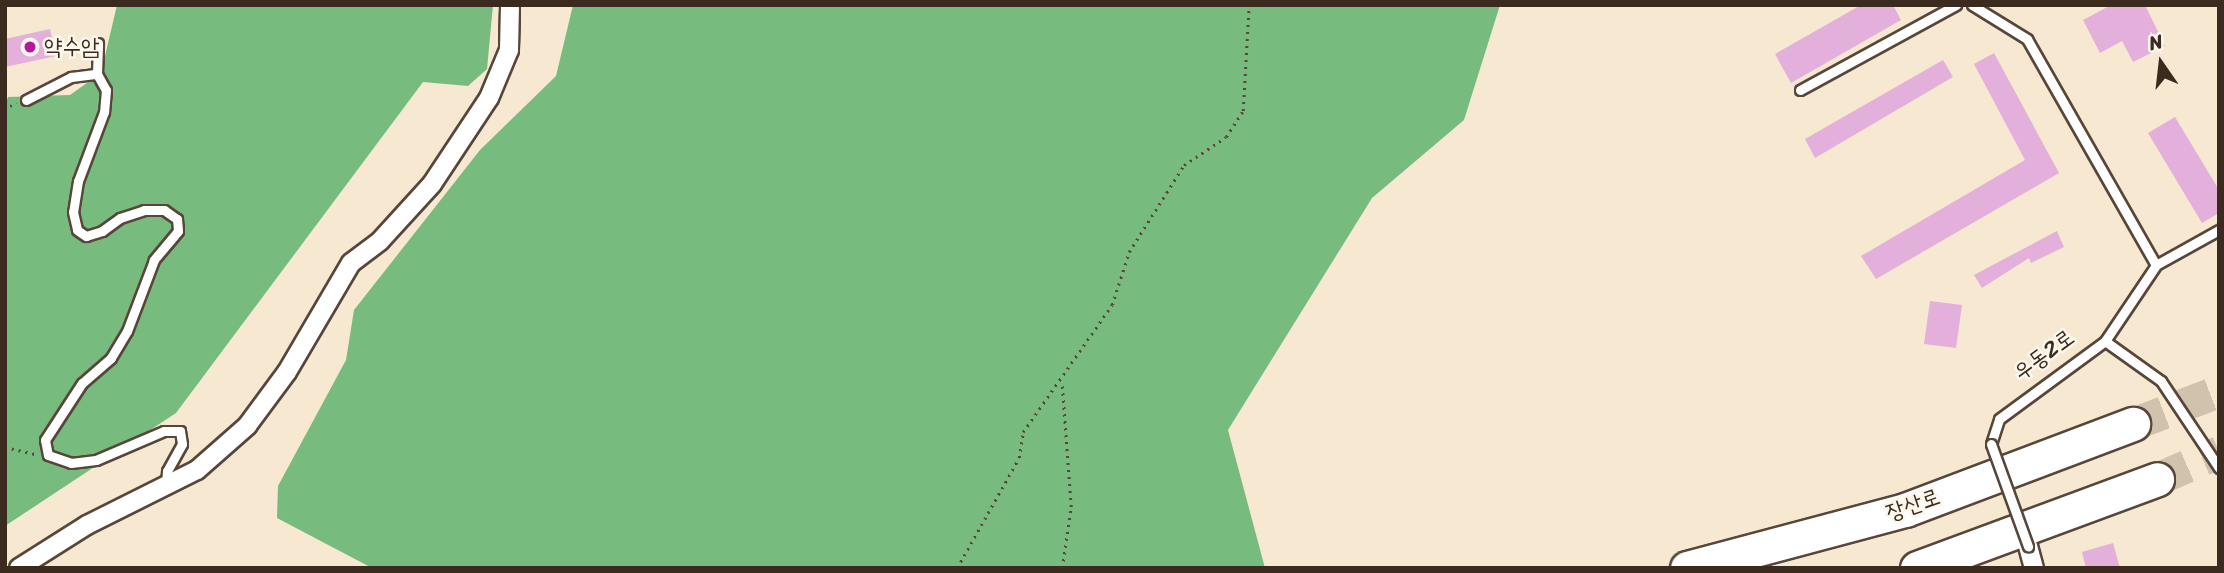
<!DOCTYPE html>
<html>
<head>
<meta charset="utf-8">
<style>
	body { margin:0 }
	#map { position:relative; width:2224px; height:573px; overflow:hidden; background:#f6e8d1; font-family:Sriracha,"Poor Story",sans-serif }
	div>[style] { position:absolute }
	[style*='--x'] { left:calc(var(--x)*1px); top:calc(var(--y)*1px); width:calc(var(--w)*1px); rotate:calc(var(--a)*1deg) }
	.forest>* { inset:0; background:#77bb7e }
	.building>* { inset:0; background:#e2b0db }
	.highway-tunnel>* { height:33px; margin-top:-16.5px; transform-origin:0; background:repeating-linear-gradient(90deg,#d1c2ad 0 33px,transparent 0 50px) }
	.path>* { height:2.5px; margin-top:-1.25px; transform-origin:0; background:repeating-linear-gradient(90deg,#574639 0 2px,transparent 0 7px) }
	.roads { filter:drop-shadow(2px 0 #574639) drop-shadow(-2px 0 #574639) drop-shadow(0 2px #574639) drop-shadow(0 -2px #574639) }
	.lane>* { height:9px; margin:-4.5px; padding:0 4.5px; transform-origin:4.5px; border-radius:4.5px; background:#fff }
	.street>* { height:18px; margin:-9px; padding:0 9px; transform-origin:9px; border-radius:9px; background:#fff }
	.highway>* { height:33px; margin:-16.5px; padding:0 16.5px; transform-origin:16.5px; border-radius:16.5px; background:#fff }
	.bridges { filter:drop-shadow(2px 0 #574639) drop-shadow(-2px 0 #574639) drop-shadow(0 2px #574639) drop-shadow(0 -2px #574639) }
	.lane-bridge>* { height:9px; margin:-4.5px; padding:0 4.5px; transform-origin:4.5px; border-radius:4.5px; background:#fff }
	.dots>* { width:19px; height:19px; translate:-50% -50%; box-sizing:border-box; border:4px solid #fbf7ec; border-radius:50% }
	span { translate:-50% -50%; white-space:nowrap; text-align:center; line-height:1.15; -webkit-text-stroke:5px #fbf7ec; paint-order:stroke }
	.poi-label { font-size:23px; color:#3b2a1e }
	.left { translate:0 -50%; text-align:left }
	.street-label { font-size:23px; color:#3b2a1e }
	.frame { position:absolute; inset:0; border:7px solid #3b2a1e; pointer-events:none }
	.north { position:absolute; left:2126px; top:28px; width:70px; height:70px; -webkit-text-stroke:5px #fbf7ec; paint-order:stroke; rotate:346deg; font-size:19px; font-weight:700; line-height:28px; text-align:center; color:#3b2a1e }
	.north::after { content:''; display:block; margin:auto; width:24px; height:32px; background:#3b2a1e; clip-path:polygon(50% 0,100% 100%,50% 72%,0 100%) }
</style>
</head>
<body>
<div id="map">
	<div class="forest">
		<div style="clip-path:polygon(117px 5px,493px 5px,487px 69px,468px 86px,423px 82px,176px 413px,5px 526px,5px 106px,8px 97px,70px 95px,101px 73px)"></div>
		<div style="clip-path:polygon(573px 5px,1500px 5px,1464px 120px,1372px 198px,1228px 430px,1265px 568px,372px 568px,277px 518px,278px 486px,346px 360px,354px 310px,480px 150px,556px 76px)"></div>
	</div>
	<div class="building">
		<div style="clip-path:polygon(1861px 5px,1893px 5px,1901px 20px,1791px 83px,1775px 54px)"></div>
		<div style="clip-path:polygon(2111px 5px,2145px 5px,2165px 46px,2133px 62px,2122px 41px,2100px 53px,2083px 20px)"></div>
		<div style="clip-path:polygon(50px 29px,56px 56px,5px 67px,5px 39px)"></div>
		<div style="clip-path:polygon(1994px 53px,2059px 173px,1876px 279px,1861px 256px,2025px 160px,1974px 64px)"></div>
		<div style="clip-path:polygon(1943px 60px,1953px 77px,1815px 158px,1805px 139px)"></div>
		<div style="clip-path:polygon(2175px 117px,2219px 190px,2219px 213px,2202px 223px,2148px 133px)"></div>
		<div style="clip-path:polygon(2057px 231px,2064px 247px,2031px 263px,2029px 258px,1982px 288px,1974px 275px)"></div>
		<div style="clip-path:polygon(1930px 301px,1962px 305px,1956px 348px,1924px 344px)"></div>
		<div style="clip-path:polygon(2113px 543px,2120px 568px,2086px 568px,2082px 552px)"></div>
	</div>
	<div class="highway-tunnel">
		<div style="--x:2133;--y:424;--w:92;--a:-21"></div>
		<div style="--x:2157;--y:479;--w:68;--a:-23.5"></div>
	</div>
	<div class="path">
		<div style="--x:5;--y:101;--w:7;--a:45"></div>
		<div style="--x:10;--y:106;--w:7;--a:-27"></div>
		<div style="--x:5;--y:447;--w:32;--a:13"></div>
		<div style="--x:957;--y:568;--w:126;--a:-60.6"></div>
		<div style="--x:1019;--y:458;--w:26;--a:-81"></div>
		<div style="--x:1023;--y:432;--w:155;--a:-55"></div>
		<div style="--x:1112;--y:305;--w:56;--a:-72.2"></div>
		<div style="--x:1129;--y:252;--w:103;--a:-57.7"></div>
		<div style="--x:1184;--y:165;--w:50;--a:-33.7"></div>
		<div style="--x:1226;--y:137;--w:31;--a:-57"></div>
		<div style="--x:1243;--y:111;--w:106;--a:-86.8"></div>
		<div style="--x:1062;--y:568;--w:62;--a:-81.6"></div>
		<div style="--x:1071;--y:507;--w:124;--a:-94.2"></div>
	</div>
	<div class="roads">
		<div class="lane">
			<div style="--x:1972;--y:5;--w:65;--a:31.7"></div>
			<div style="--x:2027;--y:39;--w:260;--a:60.3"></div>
			<div style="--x:97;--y:74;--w:31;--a:-88"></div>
			<div style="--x:1800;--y:90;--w:178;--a:-28.6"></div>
			<div style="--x:26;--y:100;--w:51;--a:-27.1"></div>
			<div style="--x:71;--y:77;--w:26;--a:-7"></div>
			<div style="--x:97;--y:74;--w:18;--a:61"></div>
			<div style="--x:106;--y:90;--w:22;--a:95"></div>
			<div style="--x:104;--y:112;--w:74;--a:110.6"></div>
			<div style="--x:78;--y:181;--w:31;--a:99"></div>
			<div style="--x:73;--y:212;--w:18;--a:77"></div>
			<div style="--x:77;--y:230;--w:11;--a:34"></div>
			<div style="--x:86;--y:236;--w:17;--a:-17"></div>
			<div style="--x:102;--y:231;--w:22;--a:-36"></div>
			<div style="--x:120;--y:218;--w:25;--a:-18"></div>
			<div style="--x:144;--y:210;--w:20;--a:0"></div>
			<div style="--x:164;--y:210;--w:16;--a:35"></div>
			<div style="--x:177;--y:219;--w:12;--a:85"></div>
			<div style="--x:178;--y:231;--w:38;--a:130"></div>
			<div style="--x:154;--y:260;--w:76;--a:110.8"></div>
			<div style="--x:127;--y:331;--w:31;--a:121"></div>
			<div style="--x:111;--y:358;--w:38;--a:139"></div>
			<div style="--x:82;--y:383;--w:68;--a:123"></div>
			<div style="--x:45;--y:440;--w:15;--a:79"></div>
			<div style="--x:48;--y:455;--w:24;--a:19"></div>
			<div style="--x:71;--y:463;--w:25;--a:-7"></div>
			<div style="--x:96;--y:460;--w:74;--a:-23.1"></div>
			<div style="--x:164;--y:431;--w:16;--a:0"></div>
			<div style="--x:180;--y:431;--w:13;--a:81"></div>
			<div style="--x:182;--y:444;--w:31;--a:119"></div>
			<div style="--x:167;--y:471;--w:14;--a:94"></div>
			<div style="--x:2105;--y:341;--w:92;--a:-56.1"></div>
			<div style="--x:2156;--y:265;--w:72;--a:-29.1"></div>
			<div style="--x:1991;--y:444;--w:26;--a:-72"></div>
			<div style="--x:1999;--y:419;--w:132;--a:-36.3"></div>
			<div style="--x:2105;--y:341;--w:69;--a:35.5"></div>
			<div style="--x:2161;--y:381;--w:105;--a:56.3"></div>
		</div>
		<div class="street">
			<div style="--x:2028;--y:546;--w:23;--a:75"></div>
			<div style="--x:19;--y:568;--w:80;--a:-32.3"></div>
			<div style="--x:87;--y:525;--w:123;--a:-26.6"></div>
			<div style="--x:197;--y:470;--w:67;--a:-41.3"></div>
			<div style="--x:247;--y:426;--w:67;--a:-53.5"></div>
			<div style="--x:287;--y:372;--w:126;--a:-59.6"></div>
			<div style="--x:351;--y:263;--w:36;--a:-37"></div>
			<div style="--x:380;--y:241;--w:77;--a:-47.6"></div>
			<div style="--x:432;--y:184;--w:103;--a:-56.5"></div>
			<div style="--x:489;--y:98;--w:52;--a:-67.4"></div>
			<div style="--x:509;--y:50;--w:45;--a:-88.7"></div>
		</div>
		<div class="highway">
			<div style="--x:1687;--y:568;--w:226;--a:-14.9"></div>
			<div style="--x:1905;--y:510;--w:244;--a:-20.7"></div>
			<div style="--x:1917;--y:568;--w:256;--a:-20.3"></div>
		</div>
	</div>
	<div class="bridges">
		<div class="lane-bridge">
			<div style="--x:1991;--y:444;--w:109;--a:70.1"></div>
		</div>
	</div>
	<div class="dots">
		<div style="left:30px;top:47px;background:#b5179e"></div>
	</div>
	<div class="poi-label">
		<span class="left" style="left:44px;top:47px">약수암</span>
	</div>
	<div class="street-label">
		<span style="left:2044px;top:355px;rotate:-36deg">우동2로</span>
		<span style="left:1913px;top:505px;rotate:-19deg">장산로</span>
	</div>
	<div class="frame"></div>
	<div class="north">N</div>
</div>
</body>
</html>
